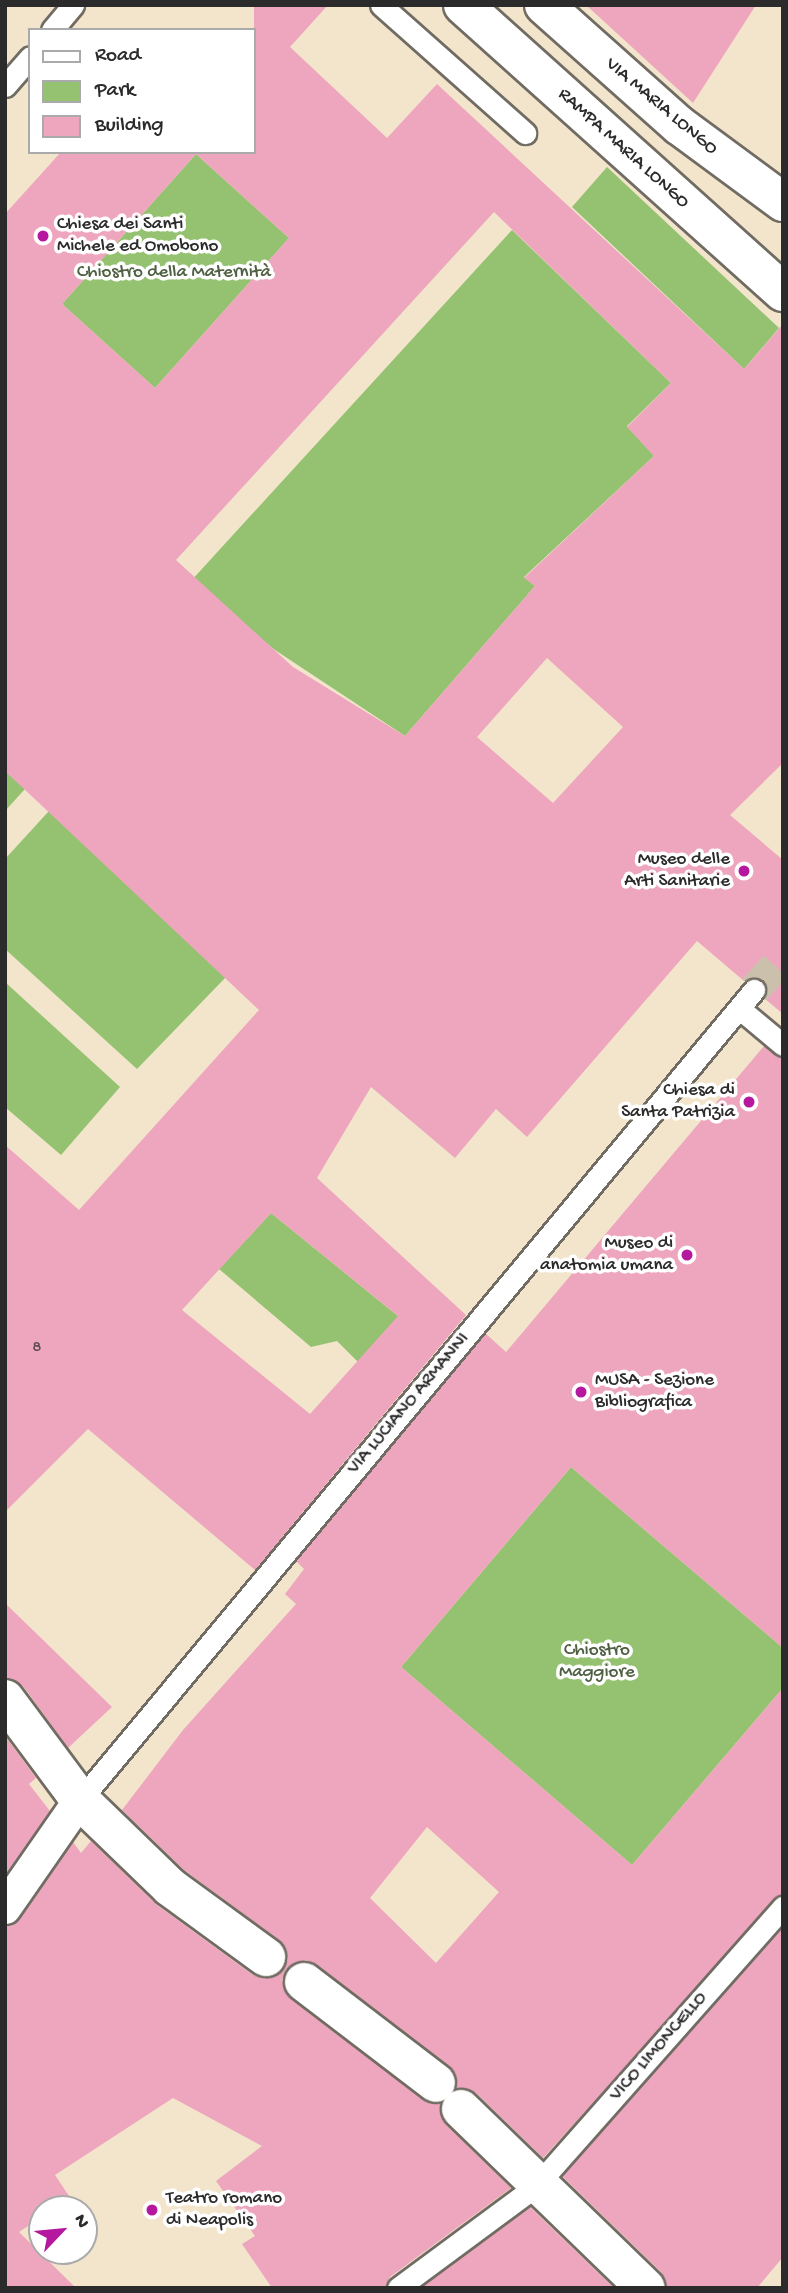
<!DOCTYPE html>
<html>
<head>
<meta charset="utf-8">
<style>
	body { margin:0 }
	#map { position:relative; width:788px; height:2293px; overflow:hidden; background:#f2e5cc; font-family:"Gochi Hand",sans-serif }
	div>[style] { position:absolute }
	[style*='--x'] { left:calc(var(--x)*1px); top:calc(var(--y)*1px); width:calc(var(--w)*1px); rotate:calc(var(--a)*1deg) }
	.green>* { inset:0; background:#94c270 }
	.building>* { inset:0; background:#eea6be }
	.pedestrian-tunnel>* { height:32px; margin-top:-16px; transform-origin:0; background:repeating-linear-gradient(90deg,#cac0ac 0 32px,transparent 0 48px) }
	.roads { filter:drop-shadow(2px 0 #716c63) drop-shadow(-2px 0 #716c63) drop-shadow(0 2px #716c63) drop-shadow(0 -2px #716c63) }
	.service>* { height:21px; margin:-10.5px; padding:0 10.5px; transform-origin:10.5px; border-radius:10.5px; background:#fff }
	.pedestrian>* { height:32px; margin:-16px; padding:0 16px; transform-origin:16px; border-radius:16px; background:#fff }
	.minor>* { height:38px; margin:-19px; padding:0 19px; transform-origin:19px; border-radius:19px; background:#fff }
	.dots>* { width:19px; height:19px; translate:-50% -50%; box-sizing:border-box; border:4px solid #fff; border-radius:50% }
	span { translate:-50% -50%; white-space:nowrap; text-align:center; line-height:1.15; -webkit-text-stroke:7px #fff; paint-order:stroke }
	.number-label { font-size:16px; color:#5c4a50 }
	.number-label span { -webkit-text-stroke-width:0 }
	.street-label { font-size:19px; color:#2b2b2b }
	.poi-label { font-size:19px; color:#2b2b2b }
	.left { translate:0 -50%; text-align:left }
	.right { translate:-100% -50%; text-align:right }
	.park-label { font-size:19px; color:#506043 }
	.frame { position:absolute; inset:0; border:7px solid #2b2b2b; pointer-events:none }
	.legend { position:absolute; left:28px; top:28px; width:228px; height:126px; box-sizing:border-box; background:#fff; border:2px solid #aaa; margin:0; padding:9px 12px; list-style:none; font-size:21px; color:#2b2b2b }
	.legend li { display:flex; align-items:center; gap:14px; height:35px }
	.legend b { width:35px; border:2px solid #aaa }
	.north { position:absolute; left:28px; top:2195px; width:70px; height:70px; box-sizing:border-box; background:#fff; border:2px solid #aaa; border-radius:50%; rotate:64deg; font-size:19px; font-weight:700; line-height:28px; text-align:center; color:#2b2b2b }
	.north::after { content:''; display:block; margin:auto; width:24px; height:32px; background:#b5179e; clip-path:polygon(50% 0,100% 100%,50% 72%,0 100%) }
</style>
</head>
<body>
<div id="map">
	<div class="green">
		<div style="clip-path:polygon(196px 154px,289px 238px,155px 388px,62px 304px)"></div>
		<div style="clip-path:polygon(607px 167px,779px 328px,744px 369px,572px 207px)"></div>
		<div style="clip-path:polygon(512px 230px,671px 383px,627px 426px,654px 456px,524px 577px,535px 586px,405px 736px,275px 650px,190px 582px)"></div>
		<div style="clip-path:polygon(5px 771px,25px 789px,5px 811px)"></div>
		<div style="clip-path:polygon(49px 811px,226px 977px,137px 1069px,5px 949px,5px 859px)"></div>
		<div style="clip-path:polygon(5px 982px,120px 1087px,61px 1155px,5px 1107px)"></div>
		<div style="clip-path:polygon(271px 1213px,425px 1338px,384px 1388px,337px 1341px,311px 1347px,219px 1269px)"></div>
		<div style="clip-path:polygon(571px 1467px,783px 1648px,783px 1688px,632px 1865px,401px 1667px)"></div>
	</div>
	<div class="building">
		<div style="clip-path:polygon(evenodd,254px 5px,328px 5px,290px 47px,387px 138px,437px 84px,744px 369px,783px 324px,783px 763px,730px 815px,783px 860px,783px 1014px,764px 998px,763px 980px,744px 981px,697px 941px,527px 1137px,496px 1109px,455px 1158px,371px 1087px,317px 1178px,466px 1315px,255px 1570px,88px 1429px,5px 1512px,5px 1145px,79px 1210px,259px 1010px,5px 771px,5px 214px,61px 152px,254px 152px,254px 5px,196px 154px,289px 238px,155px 388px,62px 304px,196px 154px,254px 5px,494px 212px,671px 383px,627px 427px,654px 456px,524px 578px,535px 586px,405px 736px,293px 667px,176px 560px,494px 212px,254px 5px,547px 658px,623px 727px,553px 803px,477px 737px,547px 658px,254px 5px,271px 1213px,398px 1316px,310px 1414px,182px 1310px,271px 1213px)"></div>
		<div style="clip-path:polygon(586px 5px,756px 5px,693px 103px)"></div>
		<div style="clip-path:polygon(evenodd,764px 1046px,783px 1058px,783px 1648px,571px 1467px,401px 1667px,632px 1865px,783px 1688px,783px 1894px,543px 2158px,476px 2093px,457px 2088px,449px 2066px,317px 1965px,306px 1960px,287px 1968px,282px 1980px,291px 1999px,423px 2100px,440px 2104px,446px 2125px,511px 2188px,390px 2277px,385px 2288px,272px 2288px,242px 2244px,255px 2236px,216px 2181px,262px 2146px,173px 2098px,55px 2175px,71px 2199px,42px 2209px,42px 2217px,19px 2232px,76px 2288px,5px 2288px,5px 1926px,20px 1918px,73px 1842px,81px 1853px,91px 1841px,157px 1905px,253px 1975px,264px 1979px,283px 1970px,288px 1959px,279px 1940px,184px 1870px,122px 1810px,183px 1730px,296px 1604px,285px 1594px,304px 1569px,296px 1561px,485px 1333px,506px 1352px,764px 1046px,427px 1827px,499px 1892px,436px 1963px,370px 1898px,427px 1827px)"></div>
		<div style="clip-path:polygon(5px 1603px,112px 1707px,68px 1748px,23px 1686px,5px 1678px)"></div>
		<div style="clip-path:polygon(5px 1736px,36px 1778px,29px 1784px,50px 1811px,5px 1875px)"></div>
		<div style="clip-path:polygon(783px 1927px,783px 2257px,757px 2288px,667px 2288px,661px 2272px,562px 2176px)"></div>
		<div style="clip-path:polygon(530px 2207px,614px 2288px,420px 2288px)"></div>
	</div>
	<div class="pedestrian-tunnel">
		<div style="--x:754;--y:990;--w:43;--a:-47.8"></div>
	</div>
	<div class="roads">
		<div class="service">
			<div style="--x:381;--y:5;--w:193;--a:41.6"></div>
			<div style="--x:52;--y:30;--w:33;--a:-50"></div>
			<div style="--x:5;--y:86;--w:38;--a:-49"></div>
			<div style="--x:740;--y:1009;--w:56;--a:39.9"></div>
			<div style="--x:80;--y:1800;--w:1054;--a:-50.24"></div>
			<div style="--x:398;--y:2288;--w:172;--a:-36.5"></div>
			<div style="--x:536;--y:2186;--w:373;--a:-48.5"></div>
		</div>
		<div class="pedestrian">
			<div style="--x:5;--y:1908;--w:131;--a:-55.2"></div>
		</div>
		<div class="minor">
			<div style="--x:463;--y:5;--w:430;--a:41.9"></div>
			<div style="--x:544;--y:5;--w:182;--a:41.7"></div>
			<div style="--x:680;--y:126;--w:128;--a:36.4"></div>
			<div style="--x:5;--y:1699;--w:126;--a:53.4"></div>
			<div style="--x:80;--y:1800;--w:125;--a:44"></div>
			<div style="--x:170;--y:1887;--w:119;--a:36.1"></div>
			<div style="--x:304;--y:1982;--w:166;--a:37.4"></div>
			<div style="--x:461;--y:2109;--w:257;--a:44.1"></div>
		</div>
	</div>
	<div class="dots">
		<div style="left:43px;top:236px;background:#b5179e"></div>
		<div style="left:744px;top:871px;background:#b5179e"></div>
		<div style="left:749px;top:1102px;background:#b5179e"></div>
		<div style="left:687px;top:1255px;background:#b5179e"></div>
		<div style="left:581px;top:1392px;background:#b5179e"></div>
		<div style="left:152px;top:2210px;background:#b5179e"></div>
	</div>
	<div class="number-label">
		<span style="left:37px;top:1349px">8</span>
	</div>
	<div class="street-label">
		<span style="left:661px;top:107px;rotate:40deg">VIA MARIA LONGO</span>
		<span style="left:623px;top:149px;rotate:42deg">RAMPA MARIA LONGO</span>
		<span style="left:409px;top:1404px;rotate:-50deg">VIA LUCIANO ARMANNI</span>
		<span style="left:659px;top:2047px;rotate:-49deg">VICO LIMONCELLO</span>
	</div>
	<div class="poi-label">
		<span class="left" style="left:57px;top:236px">Chiesa dei Santi<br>Michele ed Omobono</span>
		<span class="right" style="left:730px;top:871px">Museo delle<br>Arti Sanitarie</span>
		<span class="right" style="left:735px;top:1102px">Chiesa di<br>Santa Patrizia</span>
		<span class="right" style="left:673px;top:1255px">Museo di<br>anatomia umana</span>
		<span class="left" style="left:595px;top:1392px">MUSA - Sezione<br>Bibliografica</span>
		<span class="left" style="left:166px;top:2210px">Teatro romano<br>di Neapolis</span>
	</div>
	<div class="park-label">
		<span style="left:174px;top:273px">Chiostro della Maternità</span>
		<span style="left:597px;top:1662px">Chiostro<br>Maggiore</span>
	</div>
	<div class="frame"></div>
	<ul class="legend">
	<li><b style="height:9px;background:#fff"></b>Road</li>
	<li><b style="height:19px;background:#94c270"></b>Park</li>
	<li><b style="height:19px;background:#eea6be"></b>Building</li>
	</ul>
	<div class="north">N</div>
</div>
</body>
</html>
